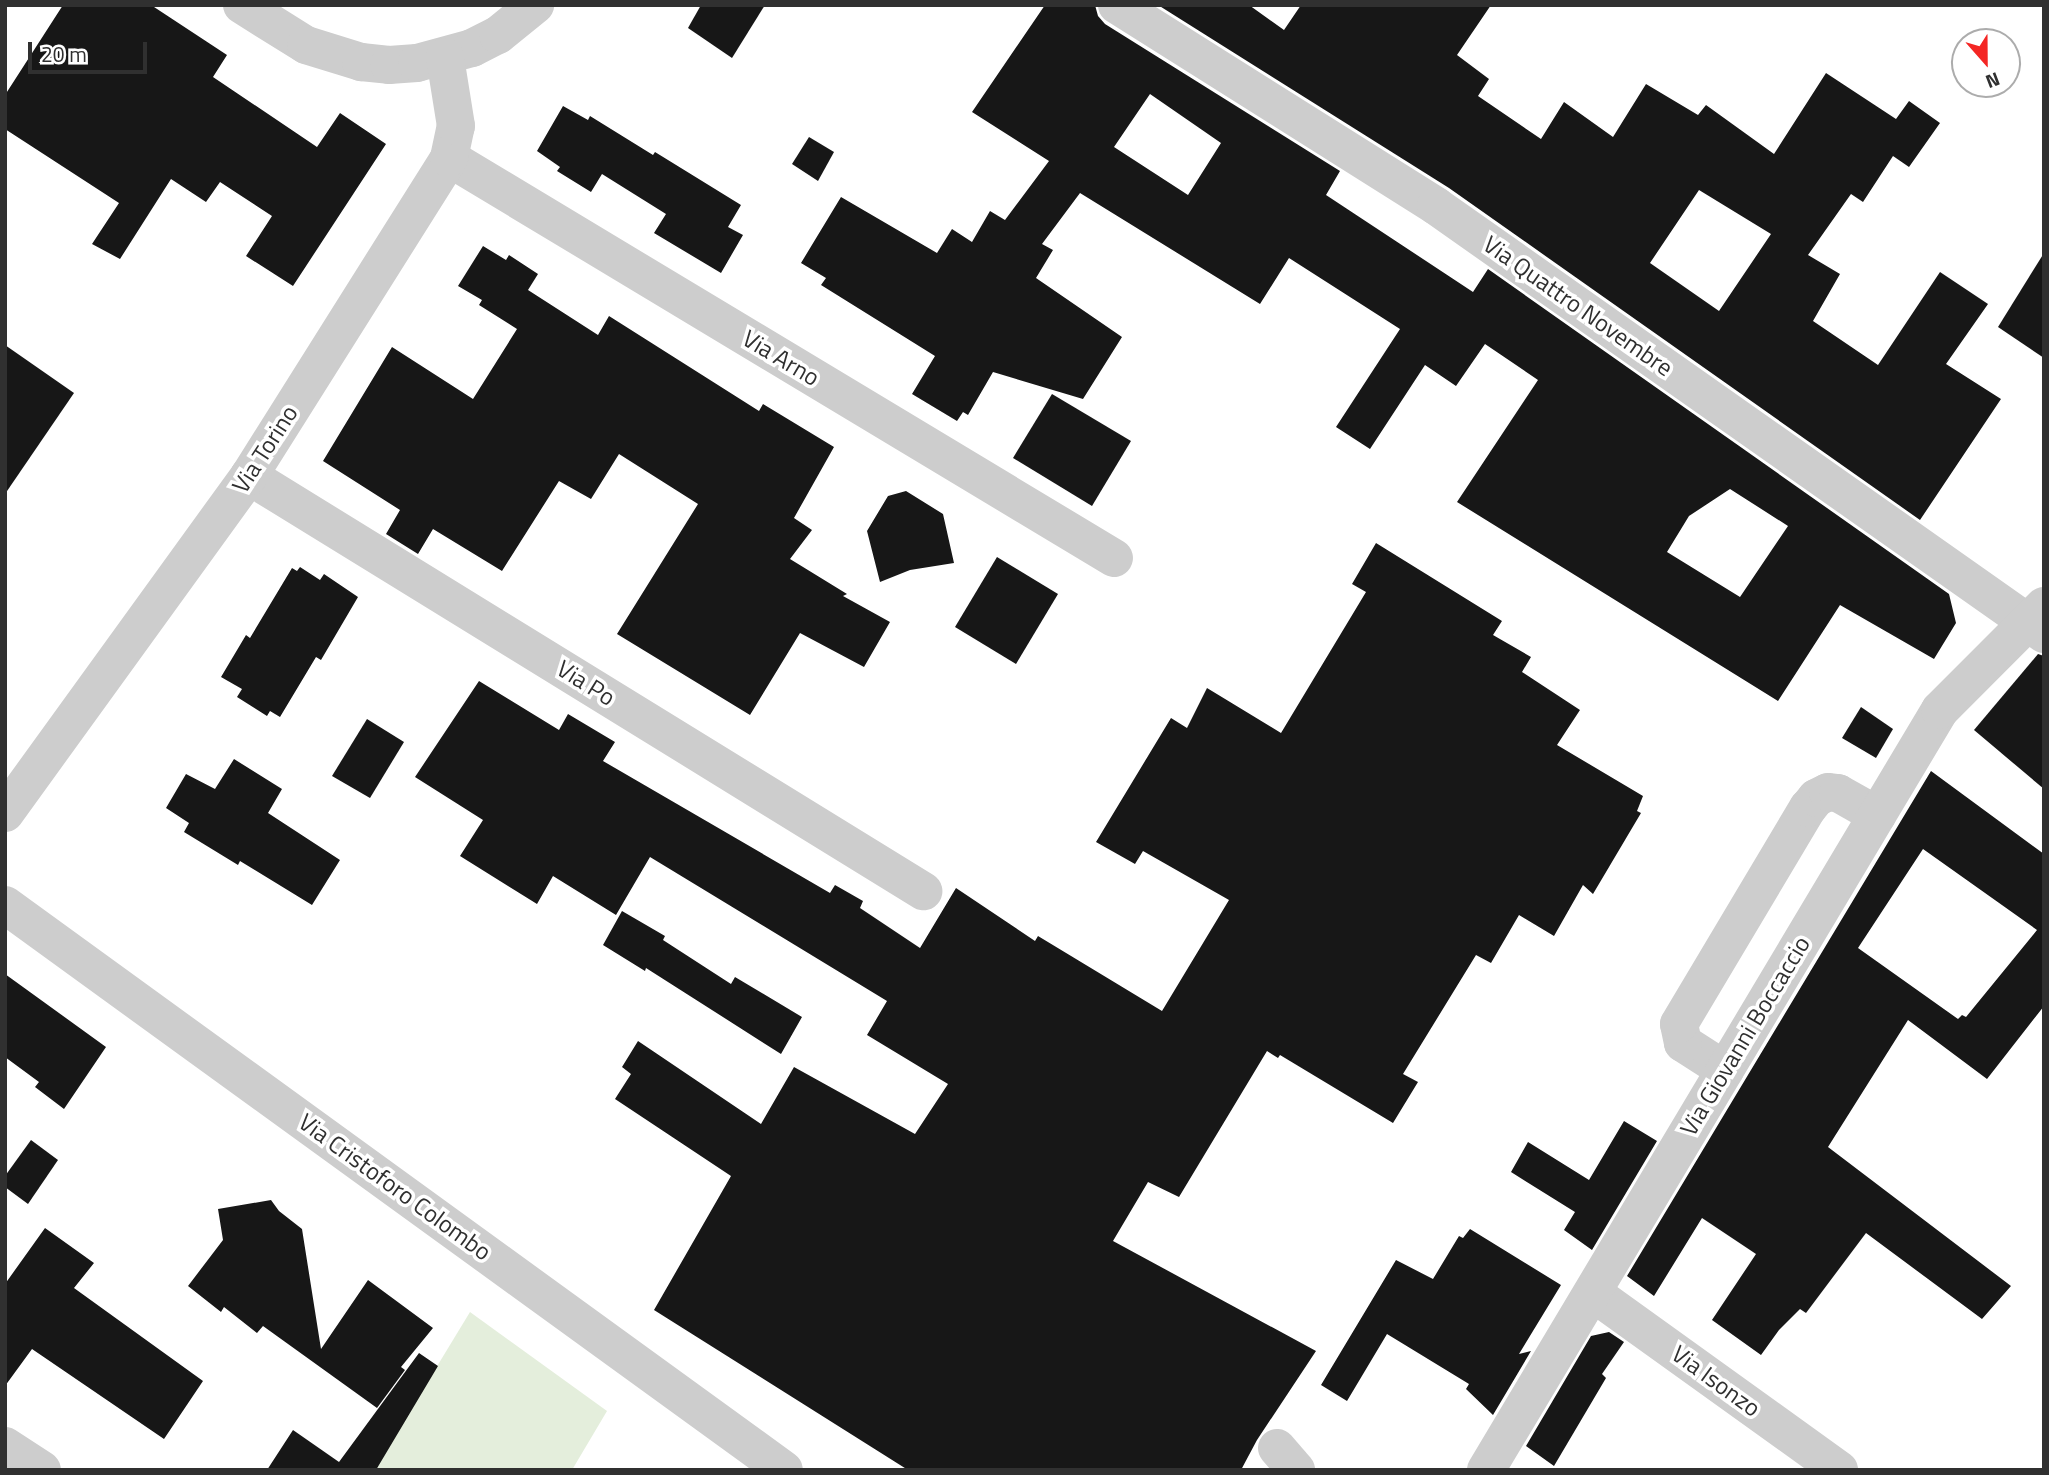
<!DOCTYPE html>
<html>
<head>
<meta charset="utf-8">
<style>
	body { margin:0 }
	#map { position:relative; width:2049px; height:1475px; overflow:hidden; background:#fff; font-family:"Titillium Web",sans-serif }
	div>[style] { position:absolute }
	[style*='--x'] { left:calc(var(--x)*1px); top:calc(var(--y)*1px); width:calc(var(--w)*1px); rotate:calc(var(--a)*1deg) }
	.green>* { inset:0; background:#e4eedc }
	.building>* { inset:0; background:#171717 }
	.minor>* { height:38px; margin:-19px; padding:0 19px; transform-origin:19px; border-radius:19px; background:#cdcdcd }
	span { translate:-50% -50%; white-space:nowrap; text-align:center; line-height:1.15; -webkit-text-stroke:7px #fff; paint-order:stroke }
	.street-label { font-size:24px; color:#303030 }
	.frame { position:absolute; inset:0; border:7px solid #303030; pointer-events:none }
	.north { position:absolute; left:1951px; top:28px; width:70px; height:70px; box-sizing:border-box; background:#fff; border:2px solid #acacac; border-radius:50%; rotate:159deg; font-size:19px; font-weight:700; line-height:28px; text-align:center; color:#303030 }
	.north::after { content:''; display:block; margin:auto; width:24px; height:32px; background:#f42624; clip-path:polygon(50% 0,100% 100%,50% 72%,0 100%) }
	.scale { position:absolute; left:28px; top:42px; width:119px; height:32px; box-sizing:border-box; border:4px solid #303030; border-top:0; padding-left:9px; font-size:21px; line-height:24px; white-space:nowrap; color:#303030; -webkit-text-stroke:5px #fff; paint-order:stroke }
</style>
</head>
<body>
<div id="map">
	<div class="green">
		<div style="clip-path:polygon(470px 1312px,607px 1411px,572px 1470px,374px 1470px)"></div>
	</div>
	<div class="building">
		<div style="clip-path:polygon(63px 5px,151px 5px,227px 55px,213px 77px,317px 147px,340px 113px,386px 144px,293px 286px,246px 256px,272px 216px,220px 182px,206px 202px,171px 179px,120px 259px,92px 244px,119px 203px,5px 129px,5px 95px)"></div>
		<div style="clip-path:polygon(701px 5px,765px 5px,732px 58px,688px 28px)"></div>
		<div style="clip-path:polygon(evenodd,1045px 5px,1095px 5px,1098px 16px,1105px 24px,1340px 171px,1326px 195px,1473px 292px,1488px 269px,1949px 594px,1956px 623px,1934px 659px,1840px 605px,1778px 701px,1457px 502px,1538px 380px,1485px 344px,1456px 386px,1425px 365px,1370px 449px,1336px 427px,1400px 329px,1289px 258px,1260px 304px,1080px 193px,1042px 244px,1053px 250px,1036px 278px,1122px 337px,1083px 399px,993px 372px,968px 415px,963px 412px,957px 421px,912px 394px,935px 356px,821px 285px,826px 278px,801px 263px,841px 197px,937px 253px,952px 229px,972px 242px,990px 211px,1005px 220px,1049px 161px,972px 112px,1045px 5px,1150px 94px,1221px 143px,1188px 195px,1114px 147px,1150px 94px,1045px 5px,1730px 489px,1788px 526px,1740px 597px,1667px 552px,1689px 516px,1730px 489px)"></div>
		<div style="clip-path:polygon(evenodd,1158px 5px,1249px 5px,1284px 30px,1301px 5px,1491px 5px,1457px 55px,1489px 79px,1478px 96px,1541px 139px,1564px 102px,1613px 137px,1646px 84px,1698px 115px,1706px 105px,1774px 154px,1826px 73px,1896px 119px,1909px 101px,1940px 123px,1909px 167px,1893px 156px,1863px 202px,1851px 194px,1808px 255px,1840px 274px,1813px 321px,1878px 365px,1940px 272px,1988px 304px,1946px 364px,2001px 399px,1920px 520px,1449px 188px,1158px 5px,1699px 190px,1771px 234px,1719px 311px,1650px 263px,1699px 190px)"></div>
		<div style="clip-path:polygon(563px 106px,588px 120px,590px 116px,653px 155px,655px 152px,741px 205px,728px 227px,743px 235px,721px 273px,654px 233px,666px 214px,602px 174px,591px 192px,557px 171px,560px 167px,537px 151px)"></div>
		<div style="clip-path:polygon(809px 137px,834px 152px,818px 181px,792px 164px)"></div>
		<div style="clip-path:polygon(483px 246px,506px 260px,509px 255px,538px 274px,528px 290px,598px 335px,609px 316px,759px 411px,763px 404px,834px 447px,794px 518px,812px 530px,790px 559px,847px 594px,843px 596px,890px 622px,864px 667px,800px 633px,750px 715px,617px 634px,698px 504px,619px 454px,591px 499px,559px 481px,502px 571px,433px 529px,418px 554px,386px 534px,400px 510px,323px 461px,392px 347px,473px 399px,517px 329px,479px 305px,482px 300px,458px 286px)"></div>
		<div style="clip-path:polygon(2044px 253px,2044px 358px,1998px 327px)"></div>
		<div style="clip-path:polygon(5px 345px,74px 393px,5px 494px)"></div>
		<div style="clip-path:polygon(1052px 394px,1131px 441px,1092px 506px,1013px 458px)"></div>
		<div style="clip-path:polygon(906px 491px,943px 514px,954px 563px,910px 570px,880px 582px,867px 531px,888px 496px)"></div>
		<div style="clip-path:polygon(1376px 543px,1502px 621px,1493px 635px,1531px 657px,1522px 672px,1580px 710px,1557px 745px,1643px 796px,1637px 811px,1641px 813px,1593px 894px,1583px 885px,1554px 936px,1519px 915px,1491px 963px,1476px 955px,1403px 1074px,1418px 1082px,1393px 1123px,1280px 1055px,1278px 1058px,1267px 1051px,1179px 1197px,1148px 1182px,1113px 1241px,1316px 1351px,1257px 1440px,1241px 1470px,908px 1470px,654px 1310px,731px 1176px,615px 1099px,631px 1074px,622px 1067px,638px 1041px,761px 1124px,794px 1067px,915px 1134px,948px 1084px,867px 1035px,887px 1001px,650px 857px,616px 915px,553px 876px,537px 904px,460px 856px,483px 820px,415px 777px,479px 681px,559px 730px,568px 714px,615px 742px,603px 761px,830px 893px,835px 885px,863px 901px,860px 908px,920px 948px,956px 888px,1035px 941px,1038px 936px,1162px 1011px,1229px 900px,1143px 851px,1135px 864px,1096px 842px,1171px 718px,1187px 728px,1207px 688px,1281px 733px,1366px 592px,1352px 584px)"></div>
		<div style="clip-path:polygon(997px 557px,1058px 594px,1016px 664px,955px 627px)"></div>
		<div style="clip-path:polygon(300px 567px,320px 580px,324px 574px,358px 597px,321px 660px,316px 657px,280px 717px,270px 711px,267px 716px,237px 697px,242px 689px,221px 677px,246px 635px,250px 638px,292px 568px,297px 571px)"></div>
		<div style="clip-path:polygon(2038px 654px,2044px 656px,2044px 789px,1974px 730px)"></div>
		<div style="clip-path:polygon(1861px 707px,1893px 729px,1876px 758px,1842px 738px)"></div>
		<div style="clip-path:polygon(367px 719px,404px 742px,370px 798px,332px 776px)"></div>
		<div style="clip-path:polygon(234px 759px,282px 789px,268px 813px,340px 860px,312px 905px,240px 861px,238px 865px,184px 832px,189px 823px,166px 808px,186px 774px,215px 789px)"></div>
		<div style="clip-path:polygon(evenodd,1931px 771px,2044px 854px,2044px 1006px,1987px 1079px,1908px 1020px,1828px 1147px,2011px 1286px,1982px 1319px,1866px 1233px,1806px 1313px,1800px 1309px,1779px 1330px,1761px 1355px,1712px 1320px,1756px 1254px,1702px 1218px,1654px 1296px,1627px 1276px,1931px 771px,1923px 849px,2037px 930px,1966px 1017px,1962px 1015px,1958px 1019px,1858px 948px,1923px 849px)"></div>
		<div style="clip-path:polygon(622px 911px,665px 936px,663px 940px,731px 984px,735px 977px,802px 1017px,781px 1054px,646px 968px,645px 971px,603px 945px)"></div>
		<div style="clip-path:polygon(5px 974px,106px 1047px,64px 1109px,35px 1087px,39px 1082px,5px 1057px)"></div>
		<div style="clip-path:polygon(1624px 1121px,1657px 1141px,1592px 1250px,1564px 1230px,1575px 1212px,1511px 1172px,1528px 1142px,1589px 1180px)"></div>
		<div style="clip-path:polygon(31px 1140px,58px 1160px,28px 1204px,5px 1187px,5px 1176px)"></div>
		<div style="clip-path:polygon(271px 1200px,279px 1211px,302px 1229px,321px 1349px,368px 1280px,433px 1328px,401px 1367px,405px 1370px,377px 1408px,263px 1326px,257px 1333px,224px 1307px,221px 1312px,188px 1286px,223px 1240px,218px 1209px)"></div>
		<div style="clip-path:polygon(45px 1228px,94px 1263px,74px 1288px,203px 1381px,164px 1439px,32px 1349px,5px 1386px,5px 1284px)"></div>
		<div style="clip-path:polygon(1470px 1229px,1561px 1285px,1519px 1354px,1531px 1351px,1493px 1415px,1466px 1389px,1469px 1384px,1387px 1334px,1347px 1401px,1321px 1385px,1396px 1260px,1433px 1279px,1459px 1236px,1463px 1238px)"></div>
		<div style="clip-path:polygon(1609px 1332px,1624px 1342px,1602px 1374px,1606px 1378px,1554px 1466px,1526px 1446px,1591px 1336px)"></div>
		<div style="clip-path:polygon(419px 1353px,438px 1366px,376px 1470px,267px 1470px,293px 1430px,339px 1462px)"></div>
	</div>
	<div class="minor">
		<div style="--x:242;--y:5;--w:75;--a:32"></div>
		<div style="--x:306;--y:45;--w:58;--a:17.2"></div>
		<div style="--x:361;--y:62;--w:28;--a:6"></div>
		<div style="--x:389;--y:65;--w:28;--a:-4"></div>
		<div style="--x:417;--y:63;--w:57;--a:-15.3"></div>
		<div style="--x:472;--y:48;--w:29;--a:-27"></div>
		<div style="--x:498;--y:35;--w:48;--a:-39"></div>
		<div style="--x:1117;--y:5;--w:377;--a:32.2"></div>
		<div style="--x:1436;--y:206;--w:744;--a:35.14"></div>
		<div style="--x:449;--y:158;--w:776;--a:31.03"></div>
		<div style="--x:249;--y:476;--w:792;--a:31.62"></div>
		<div style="--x:5;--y:813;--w:416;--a:-54.1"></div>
		<div style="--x:249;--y:476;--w:376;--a:-57.8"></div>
		<div style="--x:449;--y:158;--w:33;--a:-78"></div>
		<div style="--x:456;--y:126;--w:70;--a:-99.1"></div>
		<div style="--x:5;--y:905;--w:962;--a:35.95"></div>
		<div style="--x:1725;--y:1070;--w:50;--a:-147.3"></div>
		<div style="--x:1683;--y:1043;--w:19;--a:-102"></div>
		<div style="--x:1679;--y:1024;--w:252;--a:-59.2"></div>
		<div style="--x:1808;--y:808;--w:13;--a:-51"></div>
		<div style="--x:1816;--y:798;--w:13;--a:-27"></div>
		<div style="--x:1828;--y:792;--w:10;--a:6"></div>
		<div style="--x:1838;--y:793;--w:45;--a:29.4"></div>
		<div style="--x:1593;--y:1293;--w:303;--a:35.7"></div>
		<div style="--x:5;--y:1446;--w:44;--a:33"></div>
		<div style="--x:1277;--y:1448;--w:29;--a:49"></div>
		<div style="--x:1486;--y:1470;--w:885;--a:-59.15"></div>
		<div style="--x:1940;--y:710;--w:147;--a:-45"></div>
	</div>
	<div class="street-label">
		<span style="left:1578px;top:306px;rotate:35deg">Via Quattro Novembre</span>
		<span style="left:781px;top:358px;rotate:31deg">Via Arno</span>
		<span style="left:265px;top:449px;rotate:-57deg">Via Torino</span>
		<span style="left:586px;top:683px;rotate:32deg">Via Po</span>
		<span style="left:1745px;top:1036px;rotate:-59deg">Via Giovanni Boccaccio</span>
		<span style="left:395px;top:1187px;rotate:36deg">Via Cristoforo Colombo</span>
		<span style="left:1716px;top:1381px;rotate:36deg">Via Isonzo</span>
	</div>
	<div class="frame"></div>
	<div class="north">N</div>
	<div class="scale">20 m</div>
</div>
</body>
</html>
